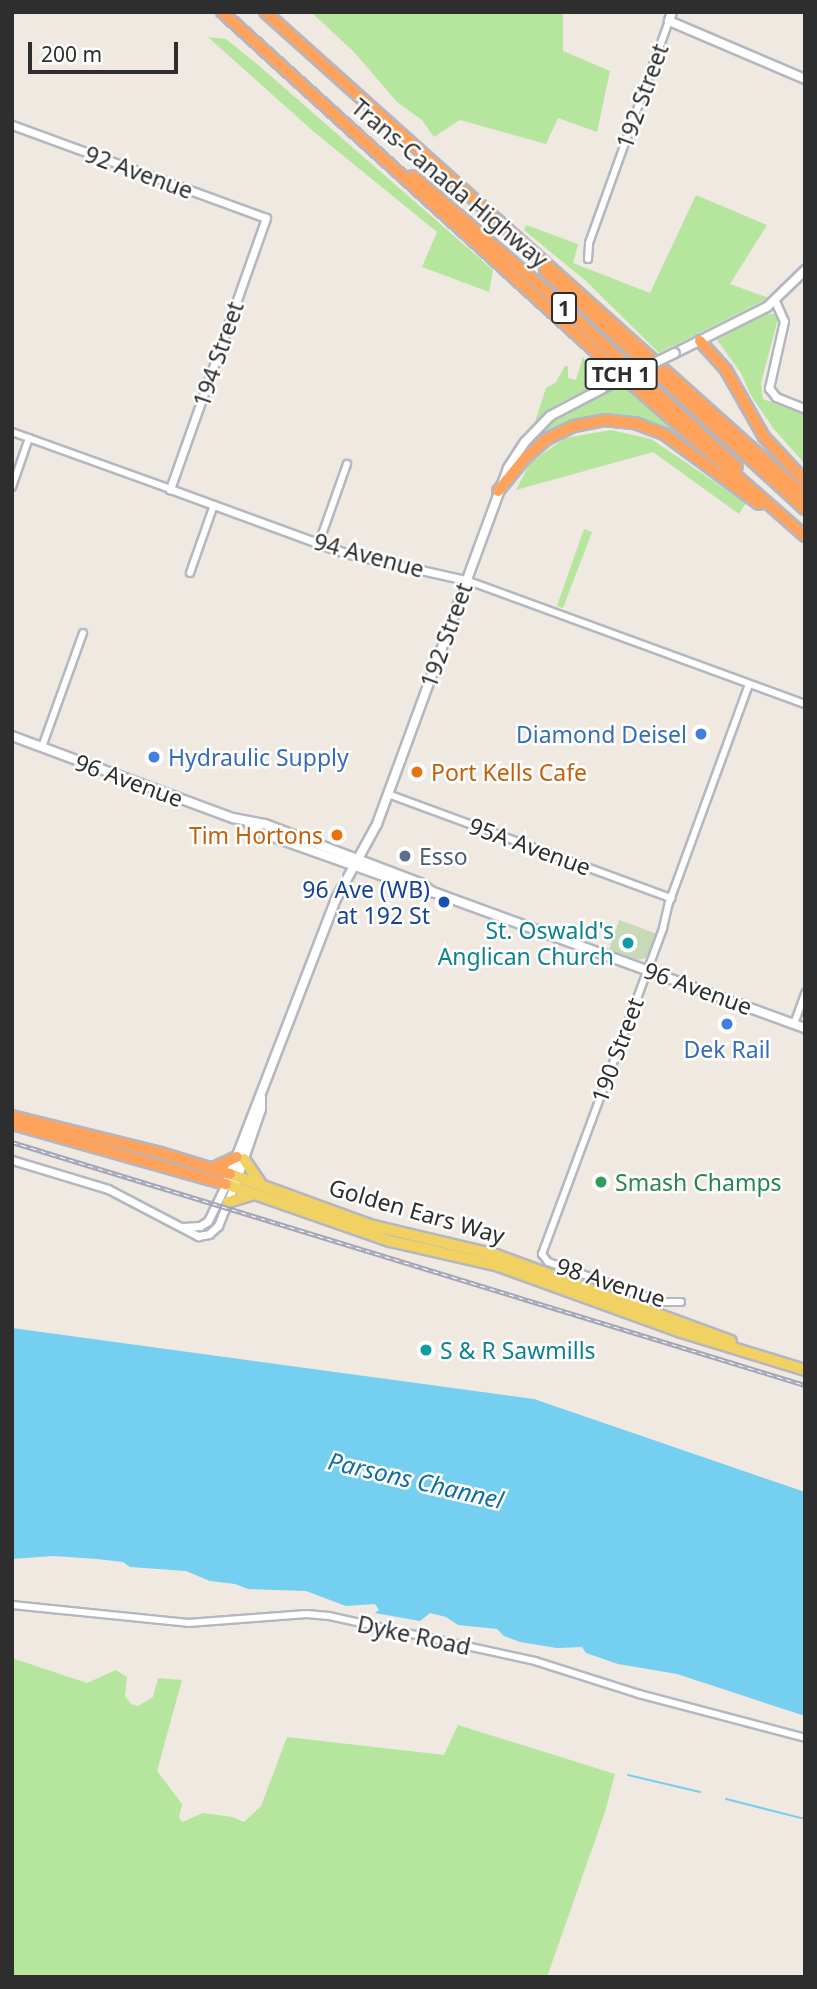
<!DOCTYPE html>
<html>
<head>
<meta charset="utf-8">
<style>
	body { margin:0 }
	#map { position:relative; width:817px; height:1989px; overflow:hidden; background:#efe9e1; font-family:"Noto Sans",sans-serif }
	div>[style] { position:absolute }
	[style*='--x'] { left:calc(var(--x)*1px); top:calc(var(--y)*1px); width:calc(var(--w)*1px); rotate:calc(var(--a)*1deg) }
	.green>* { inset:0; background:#b6e59e }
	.cemetery>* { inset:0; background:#c8d9b8 }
	.water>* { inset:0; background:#75cff0 }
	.stream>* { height:2px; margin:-1px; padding:0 1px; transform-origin:1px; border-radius:1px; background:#75cff0 }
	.roads { filter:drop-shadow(2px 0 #b4b7c1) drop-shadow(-2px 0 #b4b7c1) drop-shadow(0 2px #b4b7c1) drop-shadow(0 -2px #b4b7c1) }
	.minor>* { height:6px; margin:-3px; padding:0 3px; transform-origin:3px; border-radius:3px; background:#fff }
	.tertiary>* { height:7px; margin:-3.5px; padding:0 3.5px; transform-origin:3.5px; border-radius:3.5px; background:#fff }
	.secondary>* { height:8px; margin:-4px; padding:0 4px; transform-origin:4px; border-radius:4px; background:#fff }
	.primary>* { height:10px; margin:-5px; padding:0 5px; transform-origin:5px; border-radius:5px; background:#f2d163 }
	.motorway>* { height:10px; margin:-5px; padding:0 5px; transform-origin:5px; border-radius:5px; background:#ffa35c }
	.rail>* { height:4.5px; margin-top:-2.25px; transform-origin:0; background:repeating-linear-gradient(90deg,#fff 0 5px,#a3a6b8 0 10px); box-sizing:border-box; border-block:2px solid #a3a6b8 }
	.bridges { filter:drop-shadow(2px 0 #b4b7c1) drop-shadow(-2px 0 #b4b7c1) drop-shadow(0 2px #b4b7c1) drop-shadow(0 -2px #b4b7c1) }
	.secondary-bridge>* { height:8px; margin:-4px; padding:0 4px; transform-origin:4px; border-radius:4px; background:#fff }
	.dots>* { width:19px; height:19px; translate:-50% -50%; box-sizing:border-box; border:4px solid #fff; border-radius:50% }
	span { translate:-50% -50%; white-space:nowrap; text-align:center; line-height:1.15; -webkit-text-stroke:5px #fff; paint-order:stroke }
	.shield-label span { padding:2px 5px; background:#fff; border:2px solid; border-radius:5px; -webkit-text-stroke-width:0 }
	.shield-label { font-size:21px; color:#2e2e2e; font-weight:700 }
	.street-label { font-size:23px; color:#2e2e2e }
	.shop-label { font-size:23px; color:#366cbe }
	.right { translate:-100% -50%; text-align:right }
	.left { translate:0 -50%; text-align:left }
	.food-label { font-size:23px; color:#c56008 }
	.service-label { font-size:23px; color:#4e5e75 }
	.transit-label { font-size:23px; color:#164399 }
	.culture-label { font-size:23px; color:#0d838f }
	.leisure-label { font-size:23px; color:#27864d }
	.water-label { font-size:24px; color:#0d6fa3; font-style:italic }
	.frame { position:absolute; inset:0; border:14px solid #2e2e2e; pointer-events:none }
	.scale { position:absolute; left:28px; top:42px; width:150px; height:32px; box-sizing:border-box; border:4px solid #2e2e2e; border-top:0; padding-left:9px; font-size:21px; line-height:24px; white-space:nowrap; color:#2e2e2e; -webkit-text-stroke:5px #fff; paint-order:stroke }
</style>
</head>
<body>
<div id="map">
	<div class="green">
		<div style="clip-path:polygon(311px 12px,563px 12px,563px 51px,610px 71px,597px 132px,558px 118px,546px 144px,460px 120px,434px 137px,422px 120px,397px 102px,353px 51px)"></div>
		<div style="clip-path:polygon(208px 37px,226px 39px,257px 64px,493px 270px,489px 292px,422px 267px,437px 232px,314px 132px)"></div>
		<div style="clip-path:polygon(696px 195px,767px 225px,730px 284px,769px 298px,659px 353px,586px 281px,524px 230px,526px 225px,578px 244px,573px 263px,650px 293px)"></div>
		<div style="clip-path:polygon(761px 314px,775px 314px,778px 319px,761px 383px,763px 399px,805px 415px,805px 464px,773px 428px,750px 394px,741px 373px,717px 340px)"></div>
		<div style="clip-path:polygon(583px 357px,594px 371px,594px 386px,558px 404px,534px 425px,546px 388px,556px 382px,565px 366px,568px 366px,568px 378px,576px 380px)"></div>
		<div style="clip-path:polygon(621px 383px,710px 462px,665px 432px,598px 418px,528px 452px,524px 450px,557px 416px)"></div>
		<div style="clip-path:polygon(611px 430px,651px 439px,746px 503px,739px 514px,653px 452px,516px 490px,530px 463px,565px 438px)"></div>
		<div style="clip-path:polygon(584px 529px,592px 532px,563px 608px,557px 606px)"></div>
		<div style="clip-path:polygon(12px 1658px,87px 1683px,116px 1670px,127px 1677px,125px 1696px,131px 1704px,138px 1706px,153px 1697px,158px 1678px,182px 1680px,157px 1771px,182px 1804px,179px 1817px,182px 1822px,203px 1813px,232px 1817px,244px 1822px,261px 1806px,287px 1737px,444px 1755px,458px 1725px,615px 1774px,605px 1812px,547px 1977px,12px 1977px)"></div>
	</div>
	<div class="cemetery">
		<div style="clip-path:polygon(619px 920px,657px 934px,646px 958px,637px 960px,609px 950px)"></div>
	</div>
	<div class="water">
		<div style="clip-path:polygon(12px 1328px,534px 1399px,805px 1492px,805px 1716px,677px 1674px,618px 1664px,586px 1653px,582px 1647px,557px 1648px,520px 1642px,504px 1636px,497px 1629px,458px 1625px,446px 1617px,430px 1613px,420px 1621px,375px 1613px,379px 1610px,375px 1604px,346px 1606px,306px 1591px,248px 1589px,235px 1584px,210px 1581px,186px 1571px,130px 1567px,123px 1562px,97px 1559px,53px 1556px,12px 1559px)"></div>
	</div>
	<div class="stream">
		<div style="--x:628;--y:1775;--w:74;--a:13.3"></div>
		<div style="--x:726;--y:1799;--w:81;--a:14.2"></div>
	</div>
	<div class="roads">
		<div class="minor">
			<div style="--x:588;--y:259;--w:16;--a:-86"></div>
			<div style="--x:589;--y:243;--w:236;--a:-70.2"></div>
			<div style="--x:12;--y:432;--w:168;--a:19.8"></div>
			<div style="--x:12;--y:487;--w:52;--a:-70.9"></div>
			<div style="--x:319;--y:543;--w:84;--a:-70.5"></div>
			<div style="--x:190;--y:573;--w:72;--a:-70.6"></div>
			<div style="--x:466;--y:580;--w:361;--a:20.1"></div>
			<div style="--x:42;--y:747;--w:121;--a:-70.2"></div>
			<div style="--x:388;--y:794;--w:302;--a:20.2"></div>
			<div style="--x:794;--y:1024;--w:33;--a:-70"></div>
			<div style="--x:681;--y:1302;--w:20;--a:180"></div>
			<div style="--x:661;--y:1302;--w:120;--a:-160.5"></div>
			<div style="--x:548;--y:1262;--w:10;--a:-127"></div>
			<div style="--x:542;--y:1254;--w:348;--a:-69.6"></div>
			<div style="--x:663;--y:928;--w:26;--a:-77"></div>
			<div style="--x:669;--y:903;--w:233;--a:-69.9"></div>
			<div style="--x:12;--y:1605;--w:177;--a:5.8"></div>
			<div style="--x:188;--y:1623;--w:119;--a:-4.3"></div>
			<div style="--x:307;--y:1614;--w:22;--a:5"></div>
			<div style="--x:329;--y:1616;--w:211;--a:12.3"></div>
			<div style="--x:535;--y:1661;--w:109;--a:17.6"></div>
			<div style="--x:639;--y:1694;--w:172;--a:14.8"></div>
		</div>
		<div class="tertiary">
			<div style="--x:12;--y:125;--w:270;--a:20.1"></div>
			<div style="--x:266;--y:218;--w:288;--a:109.5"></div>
			<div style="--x:170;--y:489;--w:186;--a:20.1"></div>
			<div style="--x:345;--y:553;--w:124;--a:12.6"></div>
			<div style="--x:775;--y:301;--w:22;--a:66"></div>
			<div style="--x:784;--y:321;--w:69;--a:102.6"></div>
			<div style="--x:769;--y:388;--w:11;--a:52"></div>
			<div style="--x:776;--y:397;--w:31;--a:22"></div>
			<div style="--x:12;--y:1160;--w:100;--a:16.8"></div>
			<div style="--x:108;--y:1189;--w:102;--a:27.6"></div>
			<div style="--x:198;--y:1236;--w:11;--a:-10"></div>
			<div style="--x:209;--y:1234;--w:12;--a:-42"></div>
			<div style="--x:218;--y:1226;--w:43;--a:-68.2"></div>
			<div style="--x:183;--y:1227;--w:17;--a:-3"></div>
			<div style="--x:200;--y:1226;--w:9;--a:-32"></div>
			<div style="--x:208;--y:1221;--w:41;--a:-64.1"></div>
		</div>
		<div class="secondary">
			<div style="--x:672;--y:12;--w:9;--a:108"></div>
			<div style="--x:669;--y:21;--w:148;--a:23.1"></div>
			<div style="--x:675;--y:353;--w:103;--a:-26.6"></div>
			<div style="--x:767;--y:307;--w:53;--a:-44.2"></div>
			<div style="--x:12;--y:736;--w:236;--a:20.4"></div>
			<div style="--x:233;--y:818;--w:33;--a:11"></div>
			<div style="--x:265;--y:824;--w:166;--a:20.8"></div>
			<div style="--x:420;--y:883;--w:16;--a:35"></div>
			<div style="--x:433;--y:892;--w:396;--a:20.1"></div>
			<div style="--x:249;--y:824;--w:16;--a:35"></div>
			<div style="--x:262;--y:833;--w:177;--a:19.5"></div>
			<div style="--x:236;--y:1182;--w:77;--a:-71.1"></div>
			<div style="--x:261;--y:1109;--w:11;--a:-90"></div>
			<div style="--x:226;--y:1184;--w:305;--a:-68.9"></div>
			<div style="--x:336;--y:899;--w:85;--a:-61.3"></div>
			<div style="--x:377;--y:824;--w:379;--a:-69.8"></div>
			<div style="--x:508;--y:468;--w:31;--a:-57"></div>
			<div style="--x:525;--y:442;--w:36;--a:-46"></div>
			<div style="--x:550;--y:416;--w:67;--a:-27.7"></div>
		</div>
		<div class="primary">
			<div style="--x:244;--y:1159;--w:30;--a:56"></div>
			<div style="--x:230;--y:1174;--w:149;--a:20"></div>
			<div style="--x:370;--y:1225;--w:130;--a:13.4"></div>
			<div style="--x:496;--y:1255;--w:250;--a:20.1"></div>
			<div style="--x:226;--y:1184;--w:174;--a:19.2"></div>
			<div style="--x:390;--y:1241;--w:109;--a:12.8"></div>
			<div style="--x:496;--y:1265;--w:197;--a:19.9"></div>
			<div style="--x:681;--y:1332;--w:130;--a:17"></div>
			<div style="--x:228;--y:1202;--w:27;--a:-17"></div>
		</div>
		<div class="motorway">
			<div style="--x:222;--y:12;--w:522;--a:42.28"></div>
			<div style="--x:608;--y:363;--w:262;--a:41.3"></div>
			<div style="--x:265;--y:12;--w:725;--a:41.87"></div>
			<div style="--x:413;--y:176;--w:174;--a:40.8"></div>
			<div style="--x:545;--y:290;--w:261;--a:42.7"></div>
			<div style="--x:545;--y:271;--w:352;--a:42.5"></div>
			<div style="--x:700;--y:341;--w:39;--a:48"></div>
			<div style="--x:726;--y:370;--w:77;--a:60.4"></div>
			<div style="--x:764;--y:437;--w:60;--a:47"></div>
			<div style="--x:498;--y:491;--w:44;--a:-50.5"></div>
			<div style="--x:526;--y:457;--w:28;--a:-41"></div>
			<div style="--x:547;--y:439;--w:30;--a:-26"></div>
			<div style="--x:574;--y:426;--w:31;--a:-11"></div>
			<div style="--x:604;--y:420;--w:31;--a:6"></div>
			<div style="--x:635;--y:423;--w:31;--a:21"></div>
			<div style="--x:664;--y:434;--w:118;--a:36.4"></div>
			<div style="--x:12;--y:1116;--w:154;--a:13.9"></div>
			<div style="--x:161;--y:1153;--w:72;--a:16.9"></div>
			<div style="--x:12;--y:1124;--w:222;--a:15.7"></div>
			<div style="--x:213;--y:1168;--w:26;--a:-25"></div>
		</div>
	</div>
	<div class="rail">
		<div style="--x:12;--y:1142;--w:829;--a:17.04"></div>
	</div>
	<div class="bridges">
		<div class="secondary-bridge">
			<div style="--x:609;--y:385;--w:73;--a:-25.9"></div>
		</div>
	</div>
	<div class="dots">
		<div style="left:701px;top:734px;background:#3f7fe0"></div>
		<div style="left:154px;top:757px;background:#3f7fe0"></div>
		<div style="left:417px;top:772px;background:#e8710a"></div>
		<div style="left:337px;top:835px;background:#e8710a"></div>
		<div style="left:405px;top:856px;background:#5c6f8a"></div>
		<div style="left:444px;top:902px;background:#1a4fb4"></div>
		<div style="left:628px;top:943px;background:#0f9aa8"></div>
		<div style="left:727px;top:1024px;background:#3f7fe0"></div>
		<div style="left:601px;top:1182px;background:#2e9e5b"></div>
		<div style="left:426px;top:1350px;background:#0f9aa8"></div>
	</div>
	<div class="shield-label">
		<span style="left:564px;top:308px">1</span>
		<span style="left:621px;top:374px">TCH 1</span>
	</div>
	<div class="street-label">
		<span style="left:642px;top:96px;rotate:-70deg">192 Street</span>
		<span style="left:139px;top:172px;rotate:20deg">92 Avenue</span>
		<span style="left:450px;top:183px;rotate:40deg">Trans-Canada Highway</span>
		<span style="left:218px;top:354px;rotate:-71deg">194 Street</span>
		<span style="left:369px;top:555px;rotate:15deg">94 Avenue</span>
		<span style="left:446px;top:635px;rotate:-70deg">192 Street</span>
		<span style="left:129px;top:780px;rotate:20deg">96 Avenue</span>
		<span style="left:530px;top:846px;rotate:20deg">95A Avenue</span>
		<span style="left:698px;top:988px;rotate:20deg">96 Avenue</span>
		<span style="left:617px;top:1050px;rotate:-70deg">190 Street</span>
		<span style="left:417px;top:1211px;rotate:16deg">Golden Ears Way</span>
		<span style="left:611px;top:1282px;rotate:18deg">98 Avenue</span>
		<span style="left:414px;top:1635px;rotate:12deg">Dyke Road</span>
	</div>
	<div class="shop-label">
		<span class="right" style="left:687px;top:734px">Diamond Deisel</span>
		<span class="left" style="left:168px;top:757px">Hydraulic Supply</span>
		<span style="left:727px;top:1049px">Dek Rail</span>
	</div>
	<div class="food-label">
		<span class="left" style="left:431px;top:772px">Port Kells Cafe</span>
		<span class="right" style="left:323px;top:835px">Tim Hortons</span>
	</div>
	<div class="service-label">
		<span class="left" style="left:419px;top:856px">Esso</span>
	</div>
	<div class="transit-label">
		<span class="right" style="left:430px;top:902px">96 Ave (WB)<br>at 192 St</span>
	</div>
	<div class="culture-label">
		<span class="right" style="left:614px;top:943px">St. Oswald's<br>Anglican Church</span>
		<span class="left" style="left:440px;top:1350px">S &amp; R Sawmills</span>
	</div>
	<div class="leisure-label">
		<span class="left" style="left:615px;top:1182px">Smash Champs</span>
	</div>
	<div class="water-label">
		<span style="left:416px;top:1480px;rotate:13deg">Parsons Channel</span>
	</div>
	<div class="frame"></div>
	<div class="scale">200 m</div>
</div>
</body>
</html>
